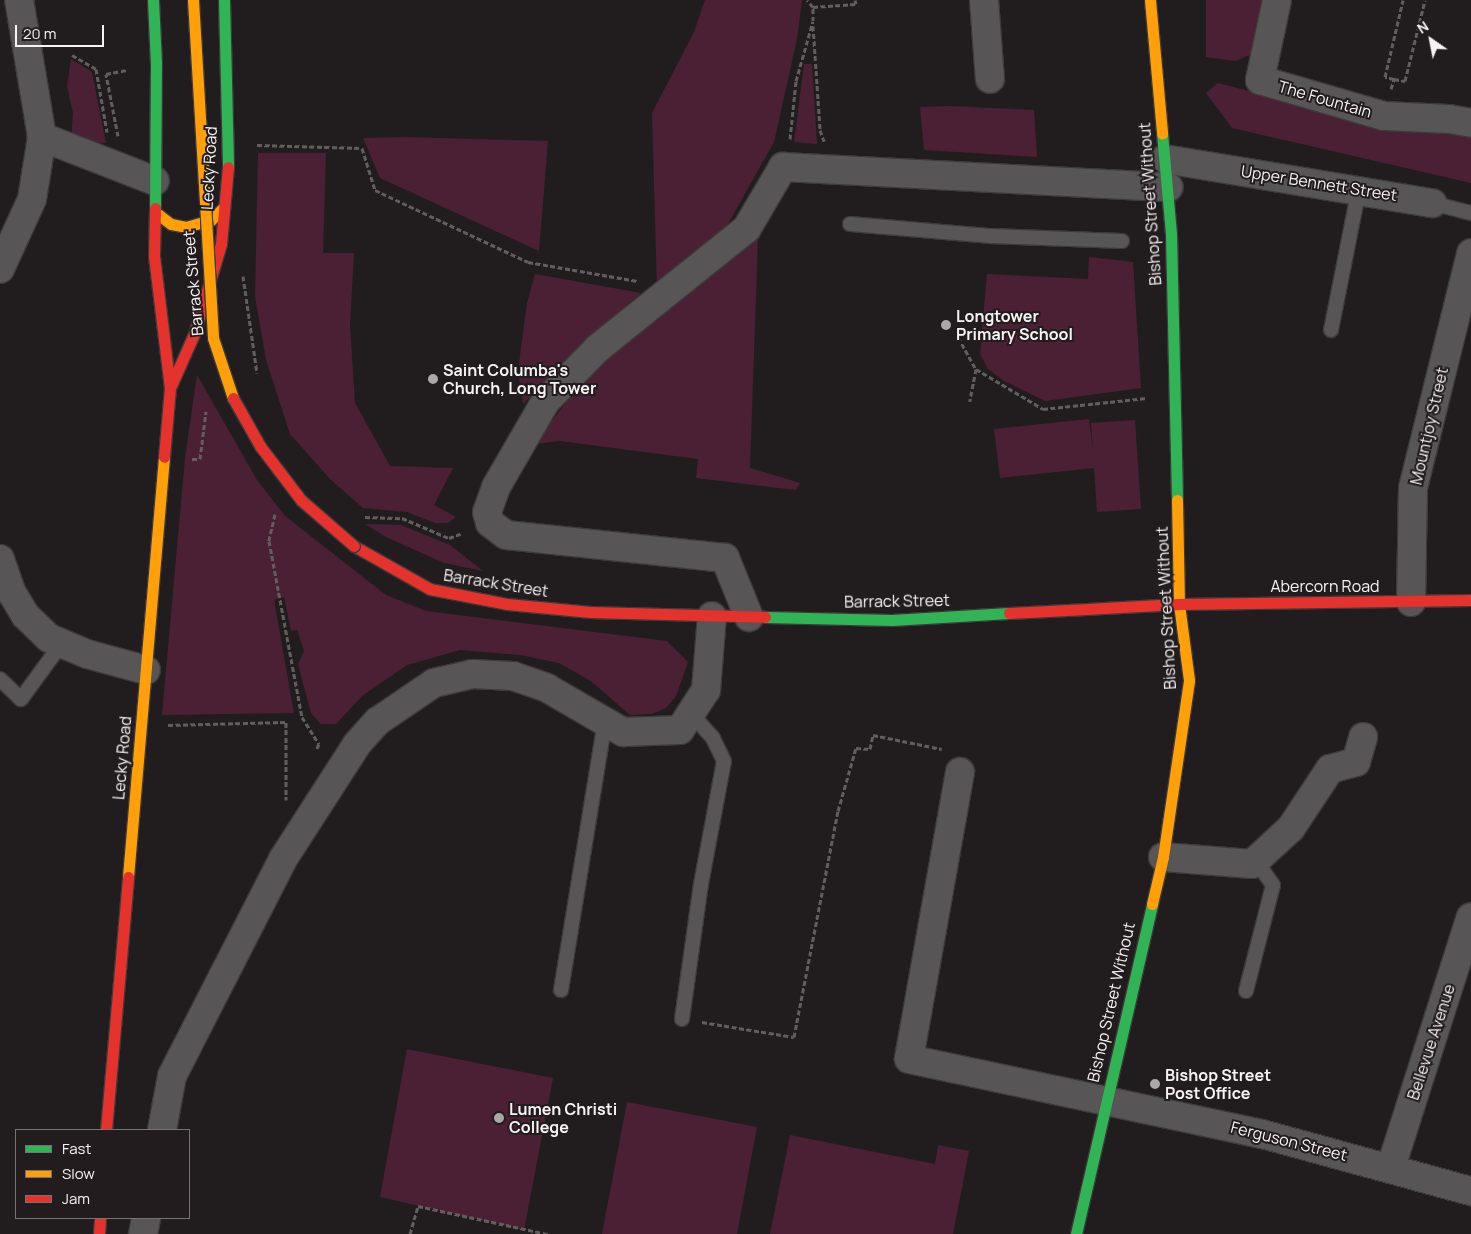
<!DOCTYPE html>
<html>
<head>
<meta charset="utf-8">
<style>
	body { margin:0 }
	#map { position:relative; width:1471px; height:1234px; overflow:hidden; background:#211d1f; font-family:Manrope,sans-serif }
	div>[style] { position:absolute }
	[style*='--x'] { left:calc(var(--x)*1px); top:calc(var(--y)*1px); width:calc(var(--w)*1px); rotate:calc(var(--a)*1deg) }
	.green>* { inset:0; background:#4b2034 }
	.path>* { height:3px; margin-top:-1.5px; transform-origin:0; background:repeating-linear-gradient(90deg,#615e5f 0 5px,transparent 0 7.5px) }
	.roads { filter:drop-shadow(1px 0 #3d3a3b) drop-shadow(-1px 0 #3d3a3b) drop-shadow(0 1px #3d3a3b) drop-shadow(0 -1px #3d3a3b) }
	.lane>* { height:14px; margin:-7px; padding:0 7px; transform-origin:7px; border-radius:7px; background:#585556 }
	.street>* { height:28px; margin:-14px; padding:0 14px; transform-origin:14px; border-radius:14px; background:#585556 }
	.fast>* { height:11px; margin:-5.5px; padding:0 5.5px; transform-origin:5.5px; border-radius:5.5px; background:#30b455 }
	.slow>* { height:11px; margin:-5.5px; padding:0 5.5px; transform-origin:5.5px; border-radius:5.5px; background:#ff9f0a }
	.jam>* { height:11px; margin:-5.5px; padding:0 5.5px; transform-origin:5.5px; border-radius:5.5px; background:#e5322d }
	.bridges { filter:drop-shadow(1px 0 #3d3a3b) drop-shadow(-1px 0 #3d3a3b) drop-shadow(0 1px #3d3a3b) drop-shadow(0 -1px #3d3a3b) }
	.slow-bridge>* { height:11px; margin:-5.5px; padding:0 5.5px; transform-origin:5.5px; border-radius:5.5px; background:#ff9f0a }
	.jam-bridge>* { height:11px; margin:-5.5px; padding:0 5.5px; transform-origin:5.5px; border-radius:5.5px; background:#e5322d }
	.dots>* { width:14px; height:14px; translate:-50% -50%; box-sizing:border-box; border:2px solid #221c1e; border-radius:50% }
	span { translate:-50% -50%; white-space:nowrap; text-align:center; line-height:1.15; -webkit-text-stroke:4px #221c1e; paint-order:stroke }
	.street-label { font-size:16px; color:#f7f3f4 }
	.poi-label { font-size:16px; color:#f7f3f4; font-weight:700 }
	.left { translate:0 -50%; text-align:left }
	.legend { position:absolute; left:15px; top:1129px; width:175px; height:90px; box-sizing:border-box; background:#221c1e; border:1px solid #777274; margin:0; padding:6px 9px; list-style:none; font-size:15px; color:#f7f3f4 }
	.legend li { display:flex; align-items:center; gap:10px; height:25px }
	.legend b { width:25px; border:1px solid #777274 }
	.north { position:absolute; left:1406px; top:15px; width:50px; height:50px; -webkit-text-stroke:4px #221c1e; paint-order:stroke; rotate:327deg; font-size:14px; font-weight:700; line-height:20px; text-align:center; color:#f7f3f4 }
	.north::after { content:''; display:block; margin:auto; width:18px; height:22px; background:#f7f3f4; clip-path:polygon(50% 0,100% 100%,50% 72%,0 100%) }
	.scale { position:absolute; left:15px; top:25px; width:89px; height:22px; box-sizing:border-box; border:2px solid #f7f3f4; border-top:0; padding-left:6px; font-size:15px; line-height:18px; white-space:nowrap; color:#f7f3f4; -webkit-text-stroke:4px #221c1e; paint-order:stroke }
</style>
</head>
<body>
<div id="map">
	<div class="green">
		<div style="clip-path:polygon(705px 0,802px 0,797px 39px,774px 142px,728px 224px,657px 290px,652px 113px,694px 32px)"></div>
		<div style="clip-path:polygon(1206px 0,1264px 0,1252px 54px,1235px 61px,1206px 57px)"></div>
		<div style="clip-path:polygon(71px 59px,92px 72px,106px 143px,71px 141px,73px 113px,67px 86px)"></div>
		<div style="clip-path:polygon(804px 64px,812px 64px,817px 144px,794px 142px)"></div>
		<div style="clip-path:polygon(1218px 83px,1385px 126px,1471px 132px,1471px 183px,1232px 128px,1206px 93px)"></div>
		<div style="clip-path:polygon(950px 106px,1034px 110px,1037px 157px,924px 150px,920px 107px)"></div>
		<div style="clip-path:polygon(405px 137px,548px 141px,539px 251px,380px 178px,363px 138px)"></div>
		<div style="clip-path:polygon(258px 153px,326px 153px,323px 253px,354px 253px,350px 325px,355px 403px,390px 466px,453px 468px,434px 505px,456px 517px,448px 523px,435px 523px,407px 512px,363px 508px,331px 480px,290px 434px,266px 360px,255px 296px)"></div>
		<div style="clip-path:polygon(753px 230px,758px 238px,750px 468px,800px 483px,796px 490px,696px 478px,698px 459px,560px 441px,534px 444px,600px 358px)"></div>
		<div style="clip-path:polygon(1089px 257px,1133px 262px,1141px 388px,1045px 401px,1004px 381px,988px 369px,980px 354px,987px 274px,1088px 279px)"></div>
		<div style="clip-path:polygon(535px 274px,641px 293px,587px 339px,523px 404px,518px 371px,527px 303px)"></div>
		<div style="clip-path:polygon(197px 375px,257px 480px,285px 516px,386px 595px,426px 611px,667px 641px,688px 662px,676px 696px,666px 708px,652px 714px,630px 715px,591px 681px,559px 663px,520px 655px,460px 650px,407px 665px,362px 696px,336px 724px,321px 724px,311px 713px,298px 664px,304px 651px,297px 630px,291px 631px,284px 597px,274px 600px,294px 713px,162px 715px,185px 458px)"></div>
		<div style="clip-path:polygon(1089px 419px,1093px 451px,1091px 423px,1135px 420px,1141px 509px,1097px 512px,1094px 468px,1000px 478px,994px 429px)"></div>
		<div style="clip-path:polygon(365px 524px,401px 525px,450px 545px,483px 571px,444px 563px,386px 537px)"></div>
		<div style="clip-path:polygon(407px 1049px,553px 1078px,524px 1230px,380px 1197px)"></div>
		<div style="clip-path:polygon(627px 1102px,757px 1127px,737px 1234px,602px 1234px)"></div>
		<div style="clip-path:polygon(790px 1135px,935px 1164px,938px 1145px,969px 1151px,953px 1234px,770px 1234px)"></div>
	</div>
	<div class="path">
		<div style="--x:813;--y:7;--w:43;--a:-4"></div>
		<div style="--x:856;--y:4;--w:4;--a:-104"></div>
		<div style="--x:813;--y:26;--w:104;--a:86.1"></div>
		<div style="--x:820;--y:130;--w:12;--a:70"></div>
		<div style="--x:72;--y:55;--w:28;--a:30"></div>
		<div style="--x:96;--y:69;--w:64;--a:80.1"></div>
		<div style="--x:1394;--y:79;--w:11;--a:10"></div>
		<div style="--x:1405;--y:81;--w:83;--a:-76.1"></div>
		<div style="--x:1391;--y:89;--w:10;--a:-73"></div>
		<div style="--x:1394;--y:79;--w:9;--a:-167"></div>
		<div style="--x:1385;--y:77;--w:79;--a:-76.8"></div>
		<div style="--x:118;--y:136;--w:63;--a:-101"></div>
		<div style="--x:106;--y:74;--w:21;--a:-11"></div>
		<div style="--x:790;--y:139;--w:58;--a:-84.1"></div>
		<div style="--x:796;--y:81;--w:62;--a:-74.2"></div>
		<div style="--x:813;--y:21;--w:14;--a:-90"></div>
		<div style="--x:813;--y:7;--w:9;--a:-131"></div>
		<div style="--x:257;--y:145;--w:105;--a:1.6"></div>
		<div style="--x:362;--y:148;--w:44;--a:72.8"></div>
		<div style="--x:375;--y:190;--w:169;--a:25.2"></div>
		<div style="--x:528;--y:262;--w:111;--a:9.9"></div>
		<div style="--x:243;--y:276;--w:98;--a:81.8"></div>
		<div style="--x:958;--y:337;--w:37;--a:61"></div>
		<div style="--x:976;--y:369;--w:33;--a:101"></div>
		<div style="--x:976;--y:369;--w:78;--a:30.8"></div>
		<div style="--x:1043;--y:409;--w:104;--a:-6.1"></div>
		<div style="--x:192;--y:459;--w:8;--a:0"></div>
		<div style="--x:200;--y:459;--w:48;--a:-82.9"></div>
		<div style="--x:275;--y:514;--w:28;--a:103"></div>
		<div style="--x:269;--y:541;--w:179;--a:79.4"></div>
		<div style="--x:302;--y:717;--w:32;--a:58"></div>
		<div style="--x:319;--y:744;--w:7;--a:117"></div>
		<div style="--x:365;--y:517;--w:37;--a:2"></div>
		<div style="--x:402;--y:518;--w:51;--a:23.1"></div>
		<div style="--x:449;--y:538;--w:15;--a:-20"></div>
		<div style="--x:168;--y:725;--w:118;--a:-1.5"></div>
		<div style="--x:286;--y:722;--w:78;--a:90"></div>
		<div style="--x:702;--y:1022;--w:93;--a:9.3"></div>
		<div style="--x:794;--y:1037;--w:230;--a:-79"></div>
		<div style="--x:838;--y:811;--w:66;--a:-74.1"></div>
		<div style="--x:856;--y:748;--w:14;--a:4"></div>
		<div style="--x:870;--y:749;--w:14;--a:-78"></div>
		<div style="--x:873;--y:735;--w:70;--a:11.5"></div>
		<div style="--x:410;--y:1234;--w:29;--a:-74"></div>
		<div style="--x:418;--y:1206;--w:133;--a:12.2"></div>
	</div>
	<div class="roads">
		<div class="lane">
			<div style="--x:1432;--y:203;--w:40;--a:14.4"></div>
			<div style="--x:850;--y:224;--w:142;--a:4.9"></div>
			<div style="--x:991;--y:236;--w:131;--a:2.2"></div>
			<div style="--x:1331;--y:330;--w:144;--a:-78.8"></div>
			<div style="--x:0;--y:679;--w:29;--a:44"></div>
			<div style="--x:21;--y:699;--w:69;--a:-53.8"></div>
			<div style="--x:561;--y:990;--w:272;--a:-80.7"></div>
			<div style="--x:1246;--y:991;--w:109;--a:-75.7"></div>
			<div style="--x:1273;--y:885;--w:16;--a:-125"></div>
			<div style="--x:1264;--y:872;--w:14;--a:-146"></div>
			<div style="--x:682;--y:1019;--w:136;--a:-82"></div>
			<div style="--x:701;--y:884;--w:125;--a:-79.4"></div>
			<div style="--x:724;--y:761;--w:25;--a:-116"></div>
			<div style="--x:713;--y:738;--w:31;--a:-132"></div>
		</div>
		<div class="street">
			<div style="--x:984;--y:0;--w:79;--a:85.7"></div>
			<div style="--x:1277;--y:0;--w:82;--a:102"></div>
			<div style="--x:1260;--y:80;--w:129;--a:16.2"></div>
			<div style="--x:1384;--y:116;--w:65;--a:2.6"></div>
			<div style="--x:1449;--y:119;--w:22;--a:10"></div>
			<div style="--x:42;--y:137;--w:121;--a:21.3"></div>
			<div style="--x:1165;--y:159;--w:271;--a:9.4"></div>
			<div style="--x:0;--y:269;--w:77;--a:-65.4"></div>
			<div style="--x:32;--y:199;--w:63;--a:-80.8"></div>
			<div style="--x:42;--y:137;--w:139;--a:-99.5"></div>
			<div style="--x:0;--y:559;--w:36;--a:71"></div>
			<div style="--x:12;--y:593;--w:26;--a:59"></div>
			<div style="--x:25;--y:615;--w:33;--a:44"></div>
			<div style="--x:49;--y:638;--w:41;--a:22.8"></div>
			<div style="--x:87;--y:654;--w:61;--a:15.2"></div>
			<div style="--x:1411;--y:602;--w:114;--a:-89"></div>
			<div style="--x:1413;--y:488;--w:242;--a:-76.1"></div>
			<div style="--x:749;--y:617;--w:64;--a:-112.1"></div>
			<div style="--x:725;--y:558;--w:220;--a:-174"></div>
			<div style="--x:506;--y:535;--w:20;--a:-143"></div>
			<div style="--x:490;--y:523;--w:11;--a:-105"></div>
			<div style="--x:487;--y:512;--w:27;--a:-70"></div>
			<div style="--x:496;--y:487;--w:98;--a:-60"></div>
			<div style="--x:545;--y:402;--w:76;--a:-45.5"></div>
			<div style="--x:598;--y:348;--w:191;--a:-38.8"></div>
			<div style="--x:747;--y:228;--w:71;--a:-59.5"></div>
			<div style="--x:783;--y:167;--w:386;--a:3"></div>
			<div style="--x:960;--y:772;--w:291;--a:100.1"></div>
			<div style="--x:909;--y:1059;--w:361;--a:12"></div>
			<div style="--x:1262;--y:1134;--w:217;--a:15.3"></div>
			<div style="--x:1163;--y:857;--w:89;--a:4.5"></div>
			<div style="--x:1252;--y:864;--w:53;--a:-42.7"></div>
			<div style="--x:1291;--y:828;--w:71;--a:-56.5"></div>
			<div style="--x:1330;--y:769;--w:27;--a:-15"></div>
			<div style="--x:1356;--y:762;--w:26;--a:-74"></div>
			<div style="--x:162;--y:1130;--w:55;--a:-79.5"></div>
			<div style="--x:172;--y:1076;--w:244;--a:-62.9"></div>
			<div style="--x:283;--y:859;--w:137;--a:-57.2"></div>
			<div style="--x:357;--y:744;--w:31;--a:-48"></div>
			<div style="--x:378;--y:721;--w:68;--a:-34.2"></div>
			<div style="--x:434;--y:683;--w:39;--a:-13"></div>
			<div style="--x:472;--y:674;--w:41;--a:2.8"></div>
			<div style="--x:513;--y:676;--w:36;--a:19"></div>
			<div style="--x:547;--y:688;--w:88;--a:30.1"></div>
			<div style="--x:623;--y:732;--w:57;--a:-2"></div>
			<div style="--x:680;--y:730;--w:48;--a:-57"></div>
			<div style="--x:706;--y:690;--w:74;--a:-85.4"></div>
			<div style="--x:1391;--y:1167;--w:262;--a:-72.3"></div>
			<div style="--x:143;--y:1234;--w:16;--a:-79"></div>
		</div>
		<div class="fast">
			<div style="--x:153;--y:0;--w:64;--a:87.3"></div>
			<div style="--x:156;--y:64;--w:144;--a:90.4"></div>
			<div style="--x:224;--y:0;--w:167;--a:88.6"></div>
			<div style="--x:1162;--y:133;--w:101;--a:84.9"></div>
			<div style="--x:1171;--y:234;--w:266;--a:88.7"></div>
			<div style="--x:765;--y:617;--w:127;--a:1.4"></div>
			<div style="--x:892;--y:620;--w:117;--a:-3.4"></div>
			<div style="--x:1076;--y:1234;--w:339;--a:-77"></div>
		</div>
		<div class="slow">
			<div style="--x:1150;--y:0;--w:134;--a:84.8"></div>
			<div style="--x:155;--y:212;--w:20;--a:37"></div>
			<div style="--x:171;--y:224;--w:15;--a:11"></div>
			<div style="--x:186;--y:227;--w:26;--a:-16"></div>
			<div style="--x:211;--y:220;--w:17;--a:-45"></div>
			<div style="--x:128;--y:877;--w:422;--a:-85.1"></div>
			<div style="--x:1152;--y:904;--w:48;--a:-76.8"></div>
			<div style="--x:1163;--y:857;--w:179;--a:-81.6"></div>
			<div style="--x:1189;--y:680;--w:77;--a:-97.5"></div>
			<div style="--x:1179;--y:604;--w:104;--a:-91.1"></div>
		</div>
		<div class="jam">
			<div style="--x:155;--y:208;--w:48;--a:91.2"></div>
			<div style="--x:154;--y:256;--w:133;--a:83.1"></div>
			<div style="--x:170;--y:388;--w:69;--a:95"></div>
			<div style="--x:170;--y:388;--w:59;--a:-66"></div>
			<div style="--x:194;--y:334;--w:94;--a:-73.3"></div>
			<div style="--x:221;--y:244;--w:77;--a:-84.8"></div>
			<div style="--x:354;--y:546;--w:87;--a:29.5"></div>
			<div style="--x:430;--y:589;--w:78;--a:11"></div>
			<div style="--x:507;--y:604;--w:84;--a:5.4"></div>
			<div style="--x:591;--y:612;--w:174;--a:1.6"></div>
			<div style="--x:1009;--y:613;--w:170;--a:-3"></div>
			<div style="--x:1179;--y:604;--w:292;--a:-0.8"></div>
			<div style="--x:106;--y:1130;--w:254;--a:-85"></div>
			<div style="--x:99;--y:1234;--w:16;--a:-86"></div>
		</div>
	</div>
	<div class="bridges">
		<div class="slow-bridge">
			<div style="--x:193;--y:0;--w:339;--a:86.6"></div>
			<div style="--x:213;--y:338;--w:63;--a:71.6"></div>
		</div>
		<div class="jam-bridge">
			<div style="--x:233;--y:398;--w:55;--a:60.6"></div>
			<div style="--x:260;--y:446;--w:68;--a:52.8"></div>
			<div style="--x:301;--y:500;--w:70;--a:41"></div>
		</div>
	</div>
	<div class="dots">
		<div style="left:946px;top:325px;background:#aca8a9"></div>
		<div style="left:433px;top:379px;background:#aca8a9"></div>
		<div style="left:1155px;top:1084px;background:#aca8a9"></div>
		<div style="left:499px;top:1118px;background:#aca8a9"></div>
	</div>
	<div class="street-label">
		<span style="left:1325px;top:99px;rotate:16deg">The Fountain</span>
		<span style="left:209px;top:168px;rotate:-87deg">Lecky Road</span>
		<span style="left:1319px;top:183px;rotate:9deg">Upper Bennett Street</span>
		<span style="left:1150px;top:204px;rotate:-94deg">Bishop Street Without</span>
		<span style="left:193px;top:283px;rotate:-95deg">Barrack Street</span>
		<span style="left:1429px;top:426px;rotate:-77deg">Mountjoy Street</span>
		<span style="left:496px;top:583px;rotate:9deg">Barrack Street</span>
		<span style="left:1325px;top:586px">Abercorn Road</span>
		<span style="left:897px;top:601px;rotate:-1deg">Barrack Street</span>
		<span style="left:1166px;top:608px;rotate:-93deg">Bishop Street Without</span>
		<span style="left:122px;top:758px;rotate:-85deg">Lecky Road</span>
		<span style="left:1111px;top:1002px;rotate:-77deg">Bishop Street Without</span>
		<span style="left:1431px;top:1042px;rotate:-72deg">Bellevue Avenue</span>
		<span style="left:1289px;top:1141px;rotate:14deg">Ferguson Street</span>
	</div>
	<div class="poi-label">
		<span class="left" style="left:956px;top:325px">Longtower<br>Primary School</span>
		<span class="left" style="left:443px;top:379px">Saint Columba's<br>Church, Long Tower</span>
		<span class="left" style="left:1165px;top:1084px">Bishop Street<br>Post Office</span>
		<span class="left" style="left:509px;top:1118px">Lumen Christi<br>College</span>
	</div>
	<ul class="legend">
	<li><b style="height:6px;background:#30b455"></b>Fast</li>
	<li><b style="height:6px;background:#ff9f0a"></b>Slow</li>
	<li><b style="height:6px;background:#e5322d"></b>Jam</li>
	</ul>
	<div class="north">N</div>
	<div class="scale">20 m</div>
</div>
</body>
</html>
